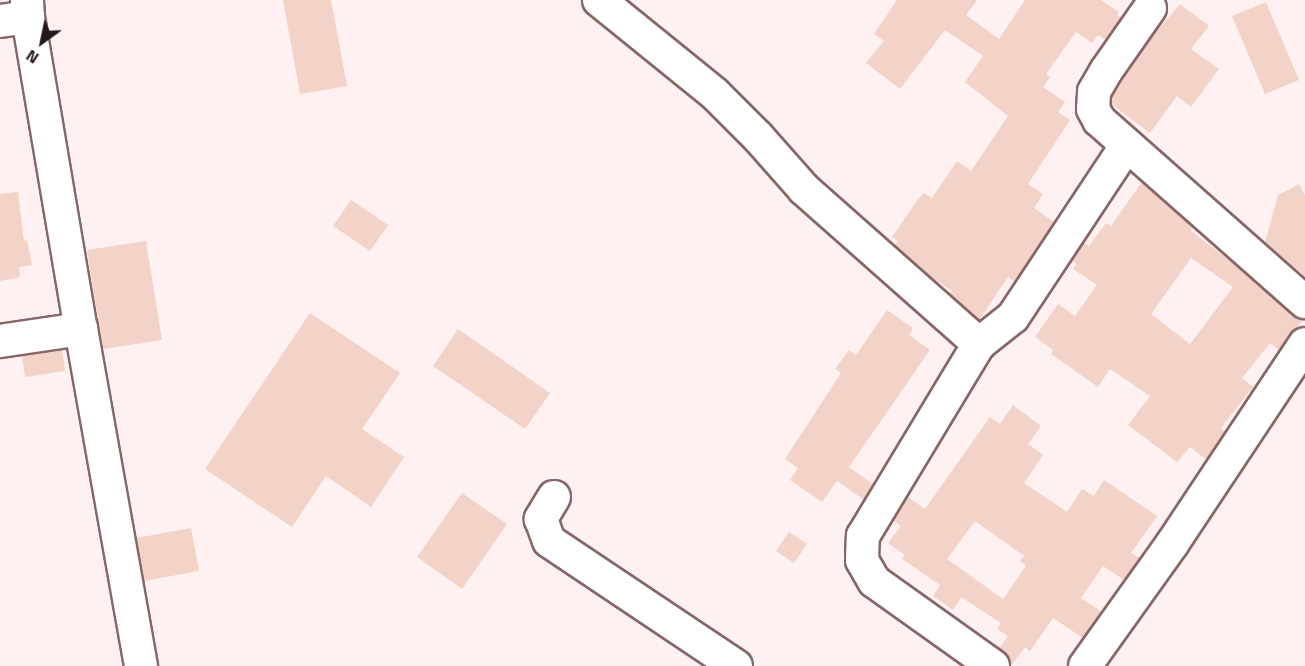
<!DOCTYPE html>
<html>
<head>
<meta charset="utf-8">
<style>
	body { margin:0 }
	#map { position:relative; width:1305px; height:666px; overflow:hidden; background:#fff0f1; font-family:"Titillium Web",sans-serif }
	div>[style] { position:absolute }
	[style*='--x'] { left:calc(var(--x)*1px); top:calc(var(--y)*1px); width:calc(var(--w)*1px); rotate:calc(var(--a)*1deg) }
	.building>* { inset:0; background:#f3d2c8 }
	.roads { filter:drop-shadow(2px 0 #866768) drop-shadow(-2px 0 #866768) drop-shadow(0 2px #866768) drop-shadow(0 -2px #866768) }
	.minor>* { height:32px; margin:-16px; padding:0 16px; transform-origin:16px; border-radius:16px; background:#fff }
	span { translate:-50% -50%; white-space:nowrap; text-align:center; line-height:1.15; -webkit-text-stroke:4.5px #fff; paint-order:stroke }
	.north { position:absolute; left:12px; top:12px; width:60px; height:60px; -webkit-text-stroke:4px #fff; paint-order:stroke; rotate:213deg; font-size:16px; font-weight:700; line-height:24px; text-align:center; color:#241718 }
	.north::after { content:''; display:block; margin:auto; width:21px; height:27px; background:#241718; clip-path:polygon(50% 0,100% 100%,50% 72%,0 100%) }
</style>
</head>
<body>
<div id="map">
	<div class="building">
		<div style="clip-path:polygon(283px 0,331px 0,347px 86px,300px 94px)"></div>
		<div style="clip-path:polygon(897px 0,977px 0,966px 15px,999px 39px,1025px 0,1101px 0,1119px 12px,1117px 15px,1121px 18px,1106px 40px,1098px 35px,1092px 43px,1076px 32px,1046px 74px,1050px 77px,1043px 87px,1065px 102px,1058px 112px,1070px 120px,1028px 184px,1043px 194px,1034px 208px,1054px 222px,1015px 282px,1008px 277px,979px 320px,950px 294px,952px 291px,927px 274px,895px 245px,898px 241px,892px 237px,918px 199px,924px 193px,932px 198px,957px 161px,971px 171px,1008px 116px,965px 82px,983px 56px,945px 30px,900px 89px,866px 63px,884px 41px,874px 34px)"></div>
		<div style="clip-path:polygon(1266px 2px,1299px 80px,1265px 94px,1232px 16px)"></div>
		<div style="clip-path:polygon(1180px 4px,1209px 26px,1191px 49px,1219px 69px,1191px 107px,1177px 96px,1150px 133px,1111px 104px,1112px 97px,1150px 39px)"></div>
		<div style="clip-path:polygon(evenodd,1142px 182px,1193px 227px,1191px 231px,1242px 270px,1293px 315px,1303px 320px,1279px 350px,1270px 343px,1242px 378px,1253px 387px,1221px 428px,1225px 432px,1207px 460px,1190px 447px,1177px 462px,1128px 425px,1150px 396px,1110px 369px,1098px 387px,1051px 354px,1053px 350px,1035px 337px,1058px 304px,1075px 316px,1097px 285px,1073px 269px,1077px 264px,1072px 261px,1084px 243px,1089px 246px,1106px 223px,1111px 226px,1142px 182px,1191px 258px,1233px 287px,1190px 344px,1151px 314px,1191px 258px)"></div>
		<div style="clip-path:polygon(1299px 184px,1305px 195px,1305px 276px,1265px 242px,1278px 195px)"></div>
		<div style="clip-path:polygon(18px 192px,24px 241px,27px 240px,32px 265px,19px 267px,20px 277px,0 281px,0 194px)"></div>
		<div style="clip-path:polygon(351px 200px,388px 225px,370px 251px,333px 226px)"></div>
		<div style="clip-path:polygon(146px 241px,162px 340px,103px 349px,87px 250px)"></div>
		<div style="clip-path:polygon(887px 310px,913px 328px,909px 335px,930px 350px,849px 467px,873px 484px,864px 500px,837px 481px,822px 502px,790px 480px,798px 468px,785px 459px,841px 373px,835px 369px,849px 350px,856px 355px)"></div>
		<div style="clip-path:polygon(310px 313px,400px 373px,362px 429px,404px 457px,371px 507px,326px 476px,292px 527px,205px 469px)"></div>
		<div style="clip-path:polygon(458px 329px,550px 393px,525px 429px,433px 366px)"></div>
		<div style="clip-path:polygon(62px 350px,65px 371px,25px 377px,22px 356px)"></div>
		<div style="clip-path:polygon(evenodd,1013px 405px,1041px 426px,1028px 444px,1043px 455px,1024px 483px,1067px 512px,1082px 489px,1094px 496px,1104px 480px,1157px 516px,1131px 553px,1139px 558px,1124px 580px,1103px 566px,1081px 598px,1102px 612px,1083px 638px,1053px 618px,1030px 651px,1025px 647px,1011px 666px,1009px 658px,999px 648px,1008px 636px,997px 629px,1001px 623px,961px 597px,953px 610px,933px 596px,940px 585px,902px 559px,905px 555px,888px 543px,901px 526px,893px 520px,908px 497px,925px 509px,990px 417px,1000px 424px,1013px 405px,975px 521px,1024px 556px,1020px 561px,1026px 566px,1003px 599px,947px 559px,975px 521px)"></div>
		<div style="clip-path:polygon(462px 493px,507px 524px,462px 589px,417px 557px)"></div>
		<div style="clip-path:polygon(191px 528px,199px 571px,144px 581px,137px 538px)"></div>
		<div style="clip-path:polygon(789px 532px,807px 544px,794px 563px,776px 551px)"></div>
	</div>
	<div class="roads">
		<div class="minor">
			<div style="--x:27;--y:0;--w:17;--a:87"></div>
			<div style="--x:28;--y:17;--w:316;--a:80.4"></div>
			<div style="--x:81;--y:329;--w:342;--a:79.9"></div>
			<div style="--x:599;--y:0;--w:149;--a:39"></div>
			<div style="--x:715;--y:94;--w:61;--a:45"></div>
			<div style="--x:758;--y:137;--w:69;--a:48.5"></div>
			<div style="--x:804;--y:189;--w:234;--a:41.5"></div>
			<div style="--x:1150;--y:8;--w:77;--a:124.9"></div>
			<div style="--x:1106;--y:71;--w:24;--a:120"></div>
			<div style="--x:1094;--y:92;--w:17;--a:93"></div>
			<div style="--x:1093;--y:109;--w:13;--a:61"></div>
			<div style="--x:1099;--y:120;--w:275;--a:41.5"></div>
			<div style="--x:0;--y:21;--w:28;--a:-8"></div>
			<div style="--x:0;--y:341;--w:82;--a:-8.4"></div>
			<div style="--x:554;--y:497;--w:26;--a:121"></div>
			<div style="--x:541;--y:519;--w:23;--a:70"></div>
			<div style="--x:549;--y:541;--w:225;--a:33.8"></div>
			<div style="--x:993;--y:666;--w:146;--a:-144.5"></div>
			<div style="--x:874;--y:581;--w:24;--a:-120"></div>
			<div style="--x:862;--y:560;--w:24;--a:-88"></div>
			<div style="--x:863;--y:536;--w:224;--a:-58.9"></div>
			<div style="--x:979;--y:344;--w:43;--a:-38.5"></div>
			<div style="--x:1013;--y:317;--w:206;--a:-56.5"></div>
			<div style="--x:1085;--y:666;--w:150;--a:-54.5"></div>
			<div style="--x:1172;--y:544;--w:240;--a:-56.4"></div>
		</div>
	</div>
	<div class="north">N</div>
</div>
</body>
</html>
